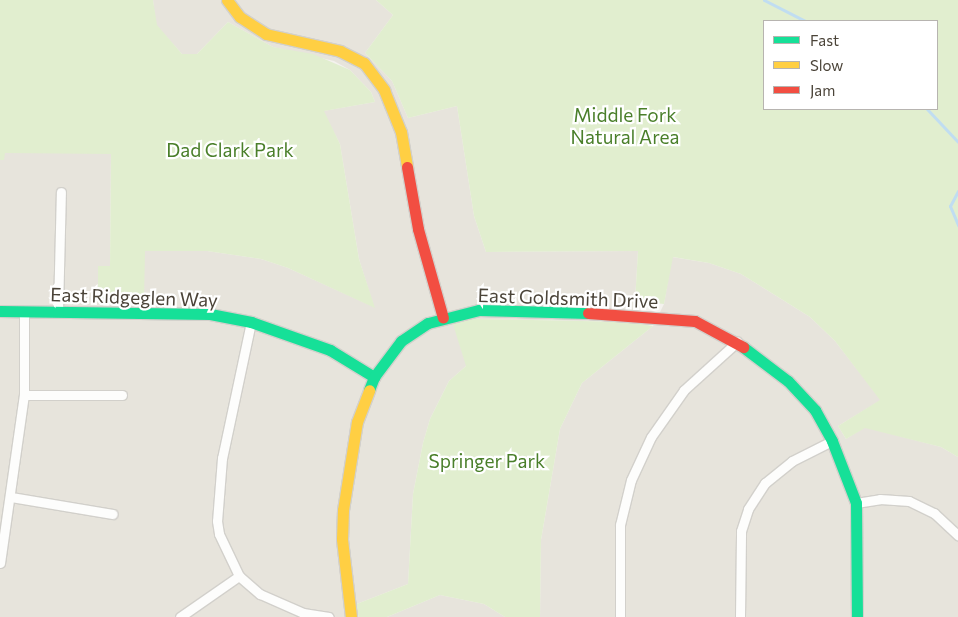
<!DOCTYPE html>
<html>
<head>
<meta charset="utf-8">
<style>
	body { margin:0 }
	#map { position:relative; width:958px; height:617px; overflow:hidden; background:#f4f2ee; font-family:Commissioner,sans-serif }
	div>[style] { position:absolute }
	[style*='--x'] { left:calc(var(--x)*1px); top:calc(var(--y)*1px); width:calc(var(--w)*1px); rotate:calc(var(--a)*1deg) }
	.residential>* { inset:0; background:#e7e4dc }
	.green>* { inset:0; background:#e1eecf }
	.stream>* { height:3px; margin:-1.5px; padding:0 1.5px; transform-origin:1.5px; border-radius:1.5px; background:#c0ddf1 }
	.roads { filter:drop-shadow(1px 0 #d2d0cb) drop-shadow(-1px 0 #d2d0cb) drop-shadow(0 1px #d2d0cb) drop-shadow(0 -1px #d2d0cb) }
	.street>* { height:9px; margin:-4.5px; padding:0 4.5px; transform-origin:4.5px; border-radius:4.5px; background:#fdfdfc }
	.fast>* { height:11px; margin:-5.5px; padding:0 5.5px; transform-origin:5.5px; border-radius:5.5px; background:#16e098 }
	.slow>* { height:11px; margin:-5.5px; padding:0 5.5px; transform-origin:5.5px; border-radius:5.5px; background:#ffcf43 }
	.jam>* { height:11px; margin:-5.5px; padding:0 5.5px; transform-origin:5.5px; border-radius:5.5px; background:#f24e42 }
	span { translate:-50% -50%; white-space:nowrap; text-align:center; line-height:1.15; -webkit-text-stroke:4.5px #fff; paint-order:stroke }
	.park-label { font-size:19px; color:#4a7f2a }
	.street-label { font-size:19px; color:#4b4439 }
	.legend { position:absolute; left:763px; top:20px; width:175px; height:90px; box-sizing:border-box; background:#fff; border:1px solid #b7b4b0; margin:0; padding:6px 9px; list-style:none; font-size:15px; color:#4b4439 }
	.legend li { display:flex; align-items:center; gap:10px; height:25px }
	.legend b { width:25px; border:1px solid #b7b4b0 }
</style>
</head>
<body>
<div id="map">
	<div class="residential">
		<div style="clip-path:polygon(153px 0,376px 0,393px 15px,365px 53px,392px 81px,408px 118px,457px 106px,474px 216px,486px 252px,638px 251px,635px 301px,630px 322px,477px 319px,466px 366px,449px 381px,430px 419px,423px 443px,413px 494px,408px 584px,354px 605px,359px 617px,0 617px,0 160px,4px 160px,4px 153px,111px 153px,110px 266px,98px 298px,145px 251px,207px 251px,261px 259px,288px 268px,374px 307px,359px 259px,340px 144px,323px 111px,375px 102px,371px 92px,350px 70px,334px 61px,273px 47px,228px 22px,197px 54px,182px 54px,156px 25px)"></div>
		<div style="clip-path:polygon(672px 257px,709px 263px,741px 274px,810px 317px,835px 341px,881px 400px,838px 426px,846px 439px,865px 427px,941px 447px,958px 457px,958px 617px,540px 617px,541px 540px,560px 429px,582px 383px,653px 326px,664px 304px)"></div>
		<div style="clip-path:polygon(440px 595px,484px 604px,505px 617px,387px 617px)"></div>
	</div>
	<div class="green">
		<div style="clip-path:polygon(0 0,153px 0,157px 25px,182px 54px,197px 54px,228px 22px,273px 47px,313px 54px,350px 70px,371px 92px,375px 102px,324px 111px,340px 144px,359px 259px,375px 308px,288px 268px,261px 259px,207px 251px,145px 251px,144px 299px,98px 298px,98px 266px,110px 266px,111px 154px,5px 153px,4px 160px,0 160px)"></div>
		<div style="clip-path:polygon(evenodd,376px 0,958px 0,958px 457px,941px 447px,865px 428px,846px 439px,838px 426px,880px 400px,835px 341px,810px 317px,741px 274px,709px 263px,673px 257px,664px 304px,646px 302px,635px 301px,638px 251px,486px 252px,474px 216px,457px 106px,408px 118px,392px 81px,365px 53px,393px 15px,376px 0,764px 21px,937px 21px,937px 109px,764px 109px,764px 21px)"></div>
		<div style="clip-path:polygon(477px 319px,630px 322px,653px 326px,582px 383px,560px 429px,541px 540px,540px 617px,505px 617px,484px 604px,440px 595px,387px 617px,359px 617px,354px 605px,408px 584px,413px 494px,423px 443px,430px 419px,449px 381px,466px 366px,452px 321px)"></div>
	</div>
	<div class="stream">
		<div style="--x:764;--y:0;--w:46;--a:27.1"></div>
		<div style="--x:927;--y:109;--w:45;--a:46.8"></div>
		<div style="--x:958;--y:191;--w:17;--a:118"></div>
		<div style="--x:950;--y:206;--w:21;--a:67"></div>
	</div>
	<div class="roads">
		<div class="street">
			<div style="--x:58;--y:311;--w:119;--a:-88.6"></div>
			<div style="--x:251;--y:322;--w:139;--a:102"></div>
			<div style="--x:222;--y:458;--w:63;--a:94.5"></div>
			<div style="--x:217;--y:521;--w:13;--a:81"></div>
			<div style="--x:219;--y:534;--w:47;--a:64.5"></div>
			<div style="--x:239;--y:576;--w:28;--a:41"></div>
			<div style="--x:260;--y:594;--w:47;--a:23.8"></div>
			<div style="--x:303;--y:613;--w:26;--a:9"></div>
			<div style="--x:24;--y:395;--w:98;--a:0"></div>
			<div style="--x:11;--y:497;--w:103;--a:9.5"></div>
			<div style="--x:856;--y:503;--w:24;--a:-9"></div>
			<div style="--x:880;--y:499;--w:29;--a:4"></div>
			<div style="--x:909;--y:501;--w:28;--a:26"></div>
			<div style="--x:934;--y:513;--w:33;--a:43"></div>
			<div style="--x:0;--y:563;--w:170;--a:-81.9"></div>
			<div style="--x:24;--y:395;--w:83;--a:-90"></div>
			<div style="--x:180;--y:617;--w:72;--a:-34.8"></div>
			<div style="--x:620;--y:617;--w:92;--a:-90"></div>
			<div style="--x:620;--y:525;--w:46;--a:-76.3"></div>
			<div style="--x:631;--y:480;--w:47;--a:-65.1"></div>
			<div style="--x:651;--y:437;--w:57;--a:-54.9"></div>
			<div style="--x:684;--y:390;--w:72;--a:-42.2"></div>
			<div style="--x:740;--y:617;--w:86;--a:-89.3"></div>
			<div style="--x:741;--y:531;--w:23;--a:-72"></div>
			<div style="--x:748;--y:509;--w:31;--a:-57"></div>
			<div style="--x:765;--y:483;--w:35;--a:-39"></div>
			<div style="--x:792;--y:461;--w:45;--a:-26.6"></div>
		</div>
		<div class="fast">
			<div style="--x:0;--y:311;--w:210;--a:0.8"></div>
			<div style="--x:210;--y:314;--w:42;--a:11"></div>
			<div style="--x:251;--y:322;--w:84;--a:19.5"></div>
			<div style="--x:330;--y:350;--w:52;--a:31.5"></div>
			<div style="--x:743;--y:347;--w:56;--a:37.1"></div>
			<div style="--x:788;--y:381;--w:40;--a:47"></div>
			<div style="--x:815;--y:410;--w:35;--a:61"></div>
			<div style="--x:832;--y:441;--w:66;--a:68.8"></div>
			<div style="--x:856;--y:503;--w:114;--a:89.5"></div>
			<div style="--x:369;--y:390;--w:14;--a:-69"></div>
			<div style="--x:374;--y:377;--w:45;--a:-53.1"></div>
			<div style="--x:401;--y:341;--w:32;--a:-34"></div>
			<div style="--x:428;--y:323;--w:53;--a:-14.3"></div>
			<div style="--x:479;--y:310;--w:109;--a:1.6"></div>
		</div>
		<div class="slow">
			<div style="--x:227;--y:0;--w:21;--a:53"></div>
			<div style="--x:240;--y:17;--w:31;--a:33"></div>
			<div style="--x:266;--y:34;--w:76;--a:12.9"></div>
			<div style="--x:340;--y:51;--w:27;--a:27"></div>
			<div style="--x:364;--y:63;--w:34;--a:53"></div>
			<div style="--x:384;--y:90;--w:45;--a:68"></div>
			<div style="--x:401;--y:132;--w:36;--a:80"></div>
			<div style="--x:351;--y:617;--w:79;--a:-96.6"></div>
			<div style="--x:342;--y:539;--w:29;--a:-88"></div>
			<div style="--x:343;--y:510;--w:89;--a:-81"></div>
			<div style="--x:357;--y:422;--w:34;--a:-69"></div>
		</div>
		<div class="jam">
			<div style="--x:407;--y:167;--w:63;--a:79.9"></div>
			<div style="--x:418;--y:229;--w:92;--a:74.3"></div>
			<div style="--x:588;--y:313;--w:107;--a:4.3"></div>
			<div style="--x:695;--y:321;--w:55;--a:28.4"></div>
		</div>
	</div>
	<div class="park-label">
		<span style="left:625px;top:126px">Middle Fork<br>Natural Area</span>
		<span style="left:230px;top:150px">Dad Clark Park</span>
		<span style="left:487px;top:461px">Springer Park</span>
	</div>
	<div class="street-label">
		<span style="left:134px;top:297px;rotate:2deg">East Ridgeglen Way</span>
		<span style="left:568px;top:298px;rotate:2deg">East Goldsmith Drive</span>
	</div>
	<ul class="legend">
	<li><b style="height:6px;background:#16e098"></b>Fast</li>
	<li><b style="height:6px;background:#ffcf43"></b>Slow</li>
	<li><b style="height:6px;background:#f24e42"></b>Jam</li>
	</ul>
</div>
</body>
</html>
